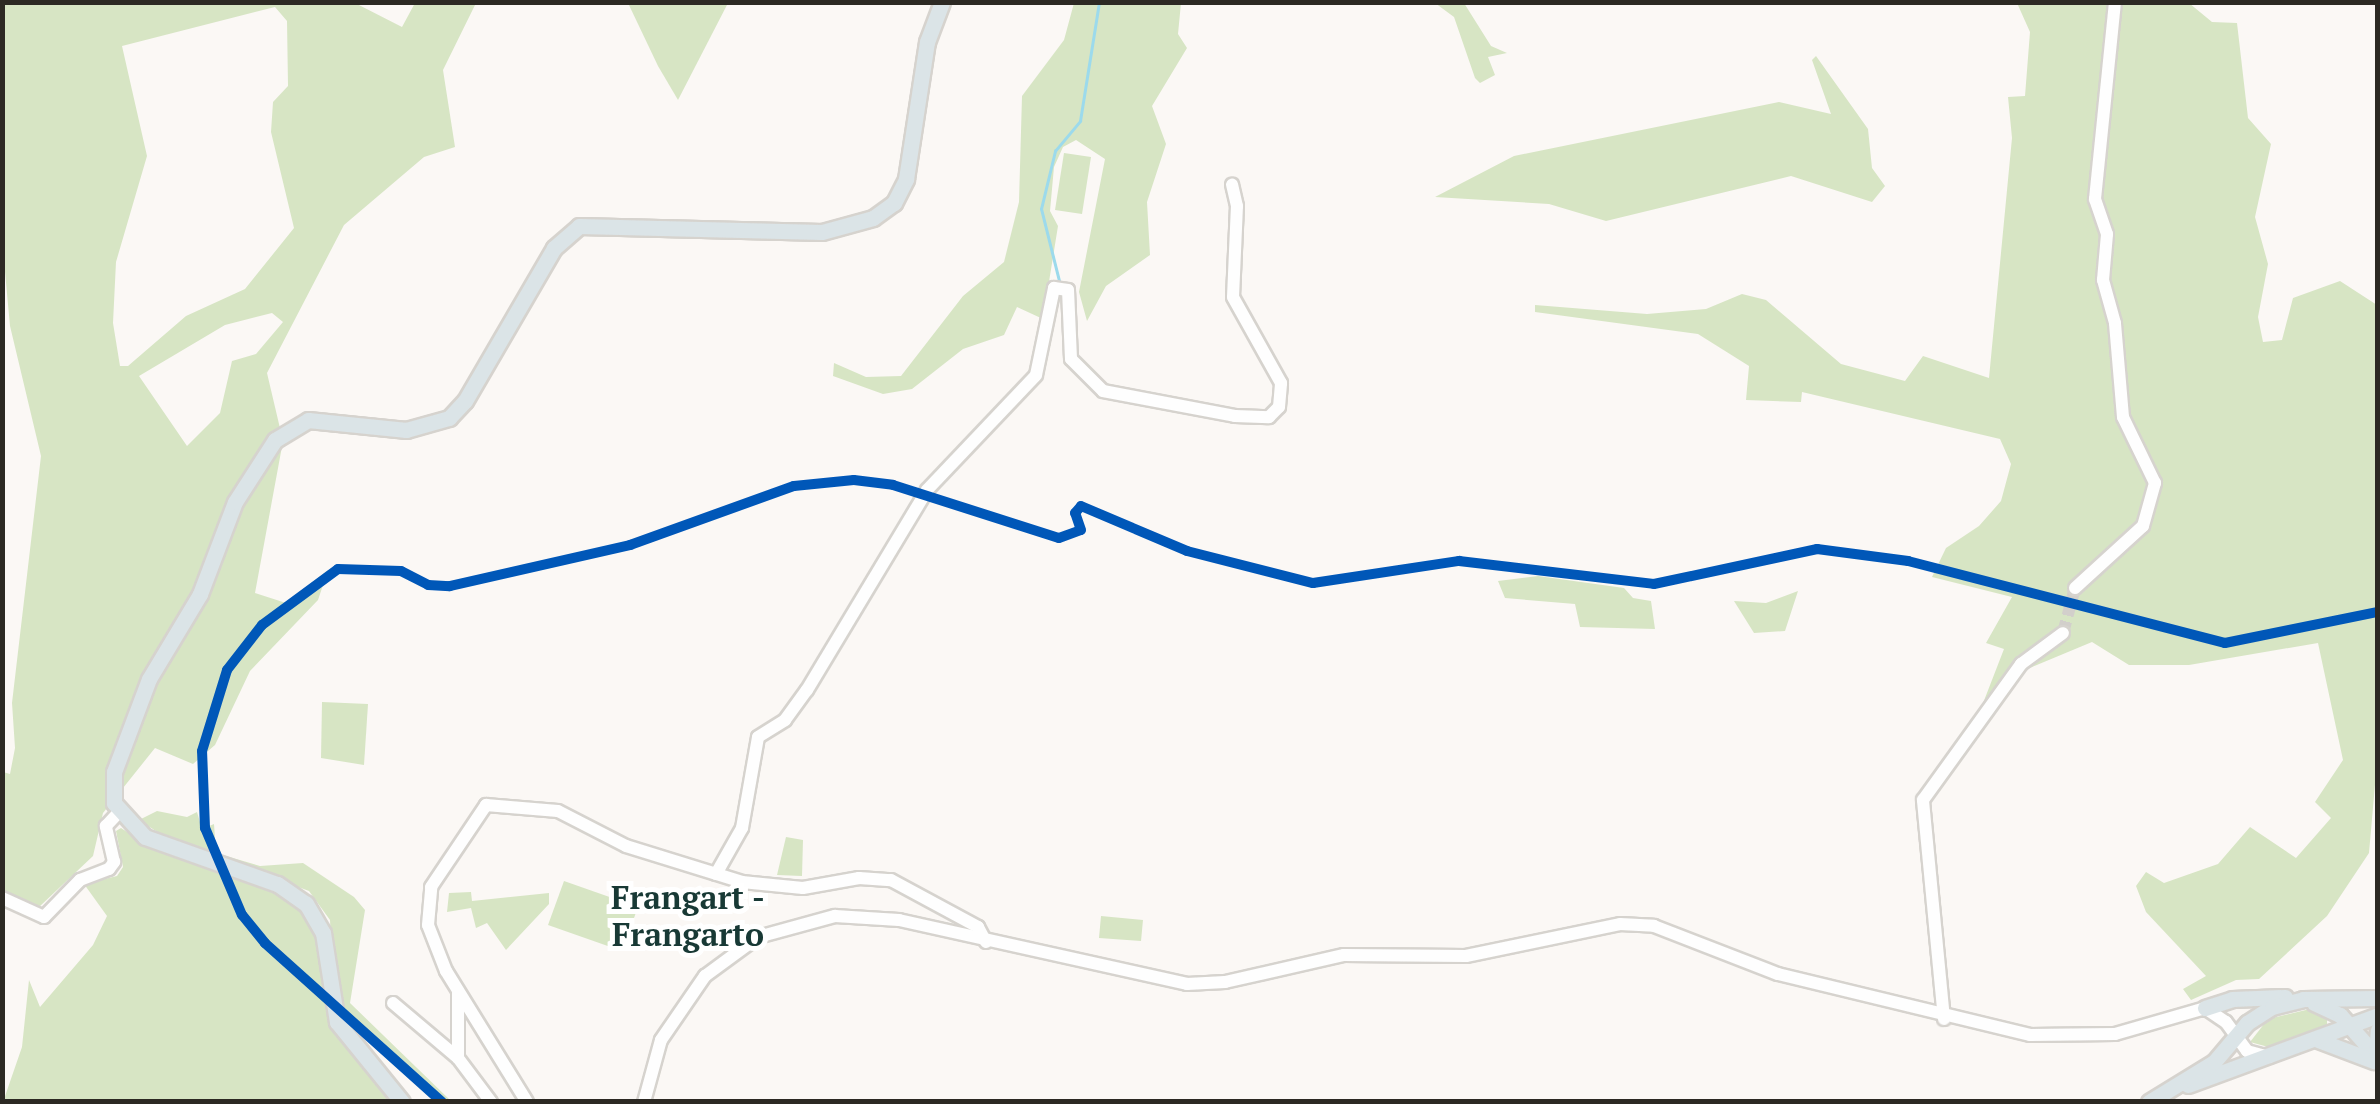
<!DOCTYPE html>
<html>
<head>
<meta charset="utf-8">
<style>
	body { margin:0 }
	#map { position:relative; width:2380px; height:1104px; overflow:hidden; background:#fbf8f5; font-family:"PT Serif",serif }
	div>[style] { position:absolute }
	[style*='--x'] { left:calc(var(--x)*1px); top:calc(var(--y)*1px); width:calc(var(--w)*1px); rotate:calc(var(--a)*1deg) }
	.green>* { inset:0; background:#d7e5c4 }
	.stream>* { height:2.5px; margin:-1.25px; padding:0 1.25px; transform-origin:1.25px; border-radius:1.25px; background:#9cdaec }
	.minor-tunnel>* { height:12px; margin-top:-6px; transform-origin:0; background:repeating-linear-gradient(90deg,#d2cfcb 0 12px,transparent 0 18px) }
	.roads { filter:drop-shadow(2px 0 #d6d3ce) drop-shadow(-2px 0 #d6d3ce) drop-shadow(0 2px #d6d3ce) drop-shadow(0 -2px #d6d3ce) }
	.minor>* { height:12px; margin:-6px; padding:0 6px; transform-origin:6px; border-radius:6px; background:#fefefe }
	.major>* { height:15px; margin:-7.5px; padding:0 7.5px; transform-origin:7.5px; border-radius:7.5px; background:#dbe4e7 }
	.cycleway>* { height:10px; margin:-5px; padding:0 5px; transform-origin:5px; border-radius:5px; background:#0057b8 }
	span { translate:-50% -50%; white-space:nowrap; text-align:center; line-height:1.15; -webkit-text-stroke:10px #fff; paint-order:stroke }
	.quarter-label { font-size:32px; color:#183935; font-weight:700 }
	.frame { position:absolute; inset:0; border:5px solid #2c2923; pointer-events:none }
</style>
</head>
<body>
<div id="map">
	<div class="green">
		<div style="clip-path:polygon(evenodd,3px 3px,355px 3px,402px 27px,415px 3px,476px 3px,443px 70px,455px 147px,424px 157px,344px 225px,267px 373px,283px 441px,255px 593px,286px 603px,328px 570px,318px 600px,250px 671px,215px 745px,193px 764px,155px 748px,103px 813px,93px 856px,38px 908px,3px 893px,3px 772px,10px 774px,15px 748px,12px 703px,41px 456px,10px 326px,3px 250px,3px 3px,275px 7px,287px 21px,288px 86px,273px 102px,271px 132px,294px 228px,245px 289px,186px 316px,128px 366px,120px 366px,113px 323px,116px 262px,147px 156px,122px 46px,275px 7px,3px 3px,272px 313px,283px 322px,256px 354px,232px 361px,220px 413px,187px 446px,139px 376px,225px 325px,272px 313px)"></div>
		<div style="clip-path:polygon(628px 3px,728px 3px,678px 100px,658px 66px)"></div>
		<div style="clip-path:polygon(1074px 3px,1181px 3px,1178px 34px,1187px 48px,1152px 106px,1166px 144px,1147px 202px,1150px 255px,1106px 286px,1087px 321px,1079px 292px,1105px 159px,1076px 140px,1063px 147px,1054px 167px,1050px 211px,1058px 226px,1043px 319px,1017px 307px,1004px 335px,963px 349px,912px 389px,883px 394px,833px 376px,834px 363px,866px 377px,901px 376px,963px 296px,1004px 262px,1019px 202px,1022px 96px,1064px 40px)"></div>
		<div style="clip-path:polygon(1435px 3px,1464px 3px,1491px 46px,1507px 53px,1488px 57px,1495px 75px,1480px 83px,1475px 78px,1454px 17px)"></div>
		<div style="clip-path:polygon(2017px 3px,2189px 3px,2212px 22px,2237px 23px,2248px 118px,2271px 144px,2255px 217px,2268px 264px,2258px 317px,2263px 342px,2282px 340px,2293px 298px,2340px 281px,2377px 305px,2377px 762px,2369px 853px,2327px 916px,2259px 979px,2236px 980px,2191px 1000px,2183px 989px,2206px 976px,2146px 912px,2136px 886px,2146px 872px,2164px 883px,2218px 864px,2250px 827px,2296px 858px,2331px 818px,2315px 802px,2343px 760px,2318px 643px,2189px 665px,2129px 665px,2092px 642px,2025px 670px,1981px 734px,1973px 729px,2004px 649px,1986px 643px,2012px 597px,1932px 577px,1946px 548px,1979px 526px,2001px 501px,2011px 464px,2000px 439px,1802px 392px,1801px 402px,1746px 400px,1749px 366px,1698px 334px,1535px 312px,1535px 305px,1647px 314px,1706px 309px,1742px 294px,1766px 300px,1841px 364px,1905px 381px,1923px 356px,1989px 378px,2012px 138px,2008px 97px,2025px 96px,2030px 32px)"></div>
		<div style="clip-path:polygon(1816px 56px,1868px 129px,1872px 168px,1885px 186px,1872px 202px,1791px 176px,1606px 221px,1549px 204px,1435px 197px,1514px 156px,1779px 102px,1831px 114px,1812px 60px)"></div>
		<div style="clip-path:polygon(1064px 153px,1091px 157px,1082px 214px,1055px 210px)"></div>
		<div style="clip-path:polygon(1538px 576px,1624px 588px,1633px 598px,1651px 601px,1655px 629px,1580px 627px,1575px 604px,1505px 598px,1498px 581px)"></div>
		<div style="clip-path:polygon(1798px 591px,1785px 631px,1754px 633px,1734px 601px,1766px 603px)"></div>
		<div style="clip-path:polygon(322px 702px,368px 704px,364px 765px,321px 758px)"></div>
		<div style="clip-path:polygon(157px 811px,187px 817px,197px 812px,202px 829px,214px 824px,216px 853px,260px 866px,303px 863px,354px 897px,365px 910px,350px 1003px,451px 1101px,443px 1101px,334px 1000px,330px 920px,309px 891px,165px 837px,139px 820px)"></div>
		<div style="clip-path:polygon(121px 828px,144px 843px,273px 890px,300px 907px,324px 956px,328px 1019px,395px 1102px,3px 1102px,22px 1047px,29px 980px,40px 1007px,93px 945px,107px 916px,84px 884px,117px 876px,123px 867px,116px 831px)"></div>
		<div style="clip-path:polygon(786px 837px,803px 840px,802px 876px,777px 875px)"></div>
		<div style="clip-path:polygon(564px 881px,638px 907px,622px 951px,548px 925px)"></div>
		<div style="clip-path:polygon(471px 892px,472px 901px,549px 893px,549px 904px,506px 950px,487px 923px,476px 928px,471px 908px,447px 912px,449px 893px)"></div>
		<div style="clip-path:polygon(1101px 916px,1143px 920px,1141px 941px,1099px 938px)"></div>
		<div style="clip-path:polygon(2310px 1009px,2327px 1015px,2327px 1025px,2272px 1048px,2250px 1042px,2268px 1019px)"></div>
	</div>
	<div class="stream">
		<div style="--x:1059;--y:281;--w:74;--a:-104"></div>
		<div style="--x:1041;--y:209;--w:60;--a:-76.4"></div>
		<div style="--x:1055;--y:151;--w:39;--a:-50"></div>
		<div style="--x:1080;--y:121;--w:121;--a:-80.9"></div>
	</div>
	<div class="minor-tunnel">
		<div style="--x:2063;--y:633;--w:47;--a:-75.1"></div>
	</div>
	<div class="roads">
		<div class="minor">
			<div style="--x:2075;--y:588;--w:92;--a:-42.4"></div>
			<div style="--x:2143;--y:526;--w:45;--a:-74.4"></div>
			<div style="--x:2155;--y:483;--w:73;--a:-115.9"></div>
			<div style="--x:2123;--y:417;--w:94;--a:-94.9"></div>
			<div style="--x:2115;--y:323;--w:45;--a:-105.6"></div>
			<div style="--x:2103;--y:280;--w:46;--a:-85"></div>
			<div style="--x:2107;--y:234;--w:37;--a:-109"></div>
			<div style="--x:2095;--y:199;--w:198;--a:-84.2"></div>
			<div style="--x:716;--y:874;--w:53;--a:-60.5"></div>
			<div style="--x:742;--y:828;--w:92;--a:-80"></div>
			<div style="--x:758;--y:737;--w:32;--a:-32"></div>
			<div style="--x:785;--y:720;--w:37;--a:-54"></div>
			<div style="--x:807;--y:690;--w:233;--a:-59"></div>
			<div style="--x:927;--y:490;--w:158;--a:-46.5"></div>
			<div style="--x:1036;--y:375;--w:89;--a:-78.3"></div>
			<div style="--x:1054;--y:288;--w:14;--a:8"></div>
			<div style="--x:1068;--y:290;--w:69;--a:87.5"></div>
			<div style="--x:1071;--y:359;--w:45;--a:45"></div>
			<div style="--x:1103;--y:391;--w:134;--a:10.7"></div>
			<div style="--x:1235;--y:416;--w:34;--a:2"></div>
			<div style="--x:1269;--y:417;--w:14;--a:-45"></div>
			<div style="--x:1279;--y:407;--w:24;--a:-85"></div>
			<div style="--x:1281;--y:383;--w:98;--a:-119.2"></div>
			<div style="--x:1233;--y:297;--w:91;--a:-87.5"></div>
			<div style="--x:1237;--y:206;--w:22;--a:-103"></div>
			<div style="--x:2;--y:898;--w:46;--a:24.3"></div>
			<div style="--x:44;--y:917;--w:52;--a:-45.8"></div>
			<div style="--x:80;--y:880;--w:31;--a:-21"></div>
			<div style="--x:109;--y:869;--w:9;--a:-54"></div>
			<div style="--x:114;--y:862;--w:37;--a:-103"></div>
			<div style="--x:106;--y:826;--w:18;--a:-47"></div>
			<div style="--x:458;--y:992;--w:66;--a:90"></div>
			<div style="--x:458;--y:1058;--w:55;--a:53.1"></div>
			<div style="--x:393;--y:1003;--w:85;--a:40.2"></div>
			<div style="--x:1944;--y:1019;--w:220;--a:-95.5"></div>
			<div style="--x:1923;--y:800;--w:168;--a:-54.2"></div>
			<div style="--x:2021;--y:664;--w:52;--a:-36.4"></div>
			<div style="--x:527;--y:1102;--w:154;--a:-121.7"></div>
			<div style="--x:446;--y:971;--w:49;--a:-111.4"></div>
			<div style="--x:428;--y:925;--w:38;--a:-85"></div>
			<div style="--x:431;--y:887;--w:99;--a:-56.1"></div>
			<div style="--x:486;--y:805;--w:72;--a:4.8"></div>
			<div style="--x:558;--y:811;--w:76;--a:27.2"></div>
			<div style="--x:626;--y:846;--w:121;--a:17.2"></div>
			<div style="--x:742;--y:882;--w:61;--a:5.6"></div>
			<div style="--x:803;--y:888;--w:57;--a:-10.1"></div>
			<div style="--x:859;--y:878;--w:32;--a:4"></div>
			<div style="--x:891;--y:880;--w:99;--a:28.4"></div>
			<div style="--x:978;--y:927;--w:17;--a:62"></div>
			<div style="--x:644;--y:1102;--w:64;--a:-74.7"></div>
			<div style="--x:661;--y:1040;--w:78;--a:-55.5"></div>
			<div style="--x:705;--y:976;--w:66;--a:-36.3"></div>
			<div style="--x:758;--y:937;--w:80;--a:-15.3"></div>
			<div style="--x:835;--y:916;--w:64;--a:3.6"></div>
			<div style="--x:899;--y:920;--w:295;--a:12.5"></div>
			<div style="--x:1187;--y:984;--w:38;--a:-3"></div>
			<div style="--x:1225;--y:982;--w:122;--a:-12.8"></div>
			<div style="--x:1344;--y:955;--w:122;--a:0.5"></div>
			<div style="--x:1466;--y:956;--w:157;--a:-11.7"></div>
			<div style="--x:1620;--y:924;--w:34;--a:3"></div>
			<div style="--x:1654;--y:926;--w:133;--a:21.2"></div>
			<div style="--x:1778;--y:974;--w:259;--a:13.6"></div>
			<div style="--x:2030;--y:1035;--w:85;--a:-0.7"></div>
			<div style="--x:2115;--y:1034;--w:94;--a:-16.1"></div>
			<div style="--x:2205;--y:1008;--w:25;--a:34"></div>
			<div style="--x:2226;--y:1022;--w:36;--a:54"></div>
			<div style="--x:2247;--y:1051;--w:23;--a:15"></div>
		</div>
		<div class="major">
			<div style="--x:2314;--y:1003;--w:29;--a:25"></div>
			<div style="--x:2340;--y:1015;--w:57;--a:48.5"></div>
			<div style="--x:2205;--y:1008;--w:28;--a:-18"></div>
			<div style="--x:2232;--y:999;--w:53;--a:-2.2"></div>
			<div style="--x:2318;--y:1040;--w:60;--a:20.6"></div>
			<div style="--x:2376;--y:1056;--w:26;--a:-86"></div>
			<div style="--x:2188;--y:1085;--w:202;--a:-20.2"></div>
			<div style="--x:402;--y:1102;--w:103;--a:-129.1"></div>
			<div style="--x:337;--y:1022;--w:90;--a:-98.9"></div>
			<div style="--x:323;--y:933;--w:34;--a:-120"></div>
			<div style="--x:306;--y:904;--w:35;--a:-145"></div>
			<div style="--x:277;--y:884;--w:140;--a:-160.4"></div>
			<div style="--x:145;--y:837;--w:46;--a:-132.4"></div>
			<div style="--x:114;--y:803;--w:31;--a:-90"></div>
			<div style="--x:114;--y:772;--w:99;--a:-69.4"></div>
			<div style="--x:149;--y:679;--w:99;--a:-59"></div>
			<div style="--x:200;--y:594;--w:98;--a:-69.2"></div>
			<div style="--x:235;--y:502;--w:74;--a:-57.2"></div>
			<div style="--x:275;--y:440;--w:39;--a:-31"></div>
			<div style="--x:308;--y:420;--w:99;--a:5.8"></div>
			<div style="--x:406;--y:430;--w:45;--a:-15.6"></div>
			<div style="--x:449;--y:418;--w:23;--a:-47"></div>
			<div style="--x:465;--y:401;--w:177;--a:-59.8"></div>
			<div style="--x:554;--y:248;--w:33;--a:-41"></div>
			<div style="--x:579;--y:226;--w:243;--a:1.4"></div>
			<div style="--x:822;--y:232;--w:53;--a:-15.4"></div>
			<div style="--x:873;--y:218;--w:26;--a:-36"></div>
			<div style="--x:894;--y:203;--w:27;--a:-63"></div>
			<div style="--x:906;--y:179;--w:139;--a:-81.3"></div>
			<div style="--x:927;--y:42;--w:43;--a:-69.4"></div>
			<div style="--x:2149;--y:1102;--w:76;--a:-31.6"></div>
			<div style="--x:2214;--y:1062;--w:51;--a:-49.8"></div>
			<div style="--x:2247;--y:1023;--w:30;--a:-33"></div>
			<div style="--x:2272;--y:1007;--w:32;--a:-14"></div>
			<div style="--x:2303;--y:999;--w:75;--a:-0.8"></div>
		</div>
	</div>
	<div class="cycleway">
		<div style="--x:442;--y:1102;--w:238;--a:-138.1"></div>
		<div style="--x:265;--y:943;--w:36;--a:-129"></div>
		<div style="--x:242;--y:915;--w:95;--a:-113"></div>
		<div style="--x:205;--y:828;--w:77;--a:-92.2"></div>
		<div style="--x:202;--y:751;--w:85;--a:-72.8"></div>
		<div style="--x:227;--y:670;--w:57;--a:-52.1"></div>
		<div style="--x:262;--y:625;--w:94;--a:-36.4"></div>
		<div style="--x:338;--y:569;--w:63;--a:1.8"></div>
		<div style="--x:401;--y:571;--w:30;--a:27"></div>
		<div style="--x:428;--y:585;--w:22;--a:3"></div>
		<div style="--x:450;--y:586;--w:185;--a:-12.8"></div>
		<div style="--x:630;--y:545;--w:174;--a:-19.8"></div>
		<div style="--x:794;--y:486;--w:60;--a:-5.7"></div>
		<div style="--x:854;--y:480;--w:39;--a:7"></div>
		<div style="--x:893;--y:485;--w:174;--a:17.7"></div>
		<div style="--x:1059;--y:538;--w:23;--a:-20"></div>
		<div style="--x:1081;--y:530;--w:18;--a:-109"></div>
		<div style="--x:1075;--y:513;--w:9;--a:-49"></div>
		<div style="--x:1081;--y:506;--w:115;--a:23"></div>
		<div style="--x:1187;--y:551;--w:130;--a:14.3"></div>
		<div style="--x:1313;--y:583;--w:148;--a:-8.6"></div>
		<div style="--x:1459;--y:561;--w:196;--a:6.7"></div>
		<div style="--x:1654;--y:584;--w:167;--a:-12.1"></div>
		<div style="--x:1817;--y:549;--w:92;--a:7.5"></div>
		<div style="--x:1908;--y:561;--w:327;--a:14.5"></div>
		<div style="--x:2225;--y:643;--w:156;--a:-11.5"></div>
	</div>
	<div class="quarter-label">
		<span style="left:688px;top:916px">Frangart -<br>Frangarto</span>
	</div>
	<div class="frame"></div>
</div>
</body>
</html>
